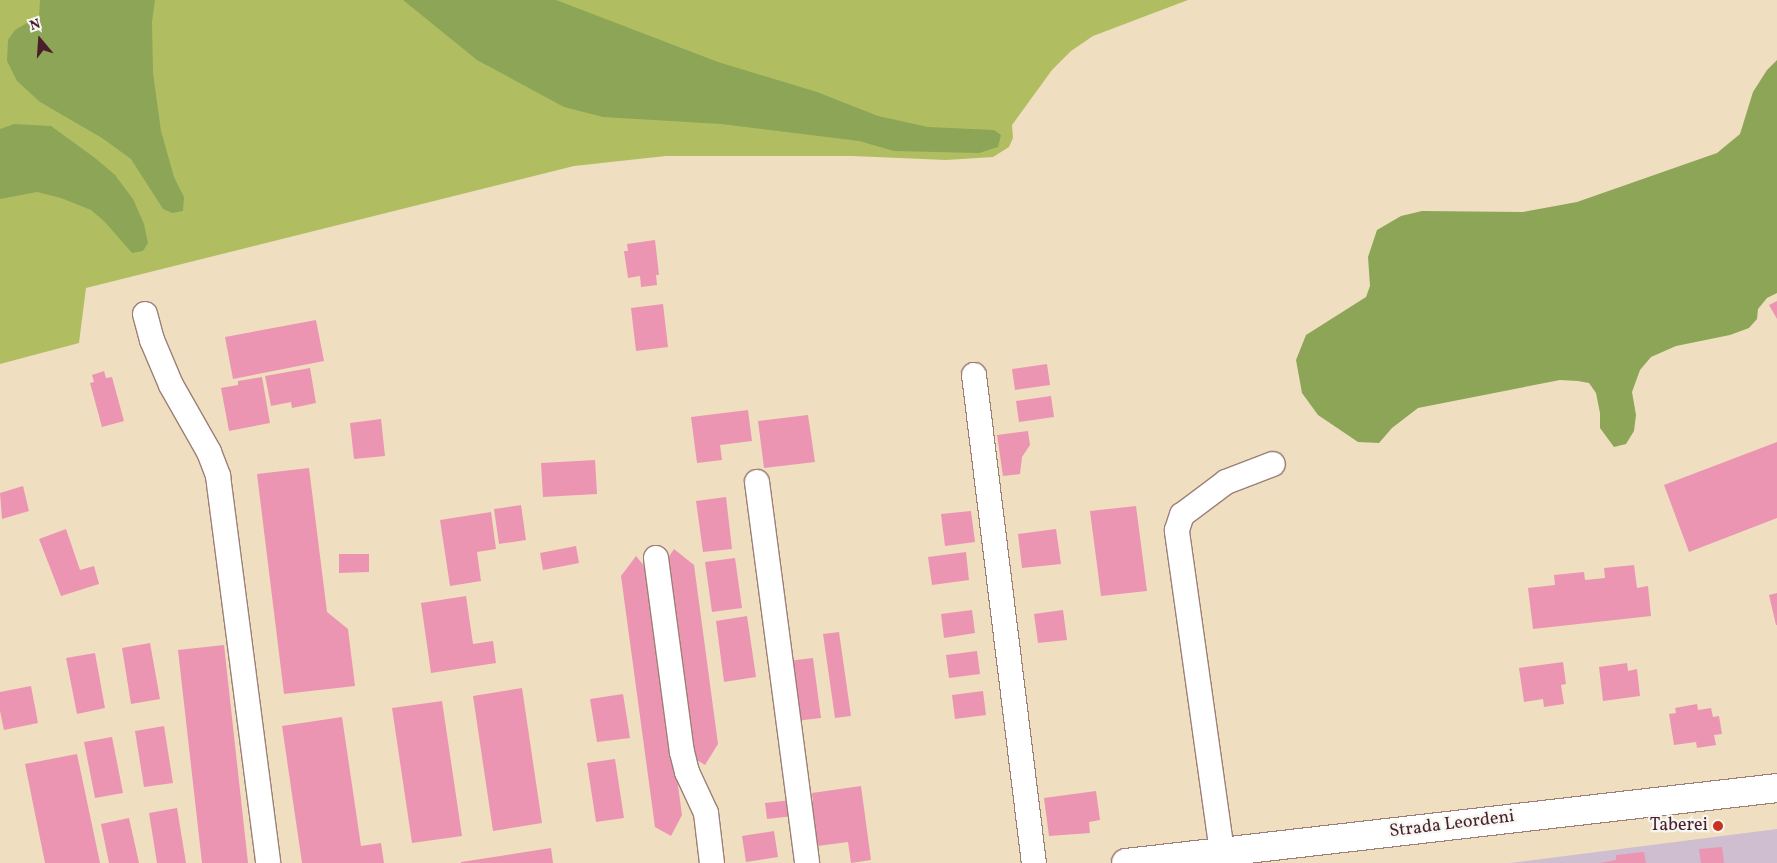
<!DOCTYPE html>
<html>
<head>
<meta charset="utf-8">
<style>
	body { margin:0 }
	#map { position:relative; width:1777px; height:863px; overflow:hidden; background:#efdfc0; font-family:Vollkorn,serif }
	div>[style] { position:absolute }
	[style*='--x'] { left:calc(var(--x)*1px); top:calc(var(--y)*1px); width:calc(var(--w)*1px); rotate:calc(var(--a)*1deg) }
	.industrial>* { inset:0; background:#cebed0 }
	.green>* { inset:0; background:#b0be61 }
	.forest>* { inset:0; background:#8ca557 }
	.building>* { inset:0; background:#eb95b2 }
	.roads { filter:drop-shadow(1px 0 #9c7f76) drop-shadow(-1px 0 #9c7f76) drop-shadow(0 1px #9c7f76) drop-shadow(0 -1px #9c7f76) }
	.street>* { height:24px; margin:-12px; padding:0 12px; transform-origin:12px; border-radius:12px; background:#fff }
	.secondary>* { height:28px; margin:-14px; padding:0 14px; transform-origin:14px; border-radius:14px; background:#fff }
	.dots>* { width:14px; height:14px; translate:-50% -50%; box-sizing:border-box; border:2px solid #f6f6f2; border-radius:50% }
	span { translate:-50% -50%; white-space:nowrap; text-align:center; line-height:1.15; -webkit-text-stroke:4.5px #f6f6f2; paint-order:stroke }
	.street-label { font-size:18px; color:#4a1f2b }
	.poi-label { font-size:18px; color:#4a1f2b }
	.right { translate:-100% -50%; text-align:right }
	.north { position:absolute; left:15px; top:15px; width:50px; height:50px; -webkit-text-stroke:4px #f6f6f2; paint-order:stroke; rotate:342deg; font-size:14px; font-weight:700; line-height:20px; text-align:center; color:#4a1f2b }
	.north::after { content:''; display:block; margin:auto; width:18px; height:22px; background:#4a1f2b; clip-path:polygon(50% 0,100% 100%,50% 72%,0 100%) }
</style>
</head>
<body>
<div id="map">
	<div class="industrial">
		<div style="clip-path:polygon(1777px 829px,1777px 863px,1510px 863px)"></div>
	</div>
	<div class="green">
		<div style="clip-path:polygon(0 0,1188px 0,1093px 36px,1071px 51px,1052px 70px,1012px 125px,1013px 138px,1009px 147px,993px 157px,946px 160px,852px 156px,666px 156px,574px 166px,86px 288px,79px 343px,0 364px)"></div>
	</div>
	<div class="forest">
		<div style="clip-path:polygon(40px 0,155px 0,152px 22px,153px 73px,161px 131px,174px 177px,184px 197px,183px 211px,172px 213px,163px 209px,131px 159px,102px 138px,40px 102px,17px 81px,7px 61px,8px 40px,15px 30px,39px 16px)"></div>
		<div style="clip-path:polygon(403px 0,556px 0,718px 62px,817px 92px,878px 116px,928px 127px,994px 130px,1001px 135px,998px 147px,979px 153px,894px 151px,859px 141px,721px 124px,603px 117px,564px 107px,477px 60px)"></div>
		<div style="clip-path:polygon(1777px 60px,1777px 293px,1767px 298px,1758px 309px,1757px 319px,1749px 328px,1730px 335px,1676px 346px,1651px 357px,1640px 370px,1632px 392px,1636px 415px,1634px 431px,1626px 444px,1614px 447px,1600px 428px,1600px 413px,1596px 393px,1589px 383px,1578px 381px,1560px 380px,1418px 408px,1392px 428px,1379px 443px,1358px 442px,1318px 415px,1302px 393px,1296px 360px,1306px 335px,1366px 297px,1370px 286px,1368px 257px,1377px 230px,1401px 216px,1422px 211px,1523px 212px,1577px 202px,1717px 153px,1740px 134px,1753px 92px,1767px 70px)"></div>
		<div style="clip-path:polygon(14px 124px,51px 126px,95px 158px,115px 175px,133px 199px,144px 224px,148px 243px,143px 251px,132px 253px,105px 222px,91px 210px,61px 198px,37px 192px,0 199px,0 129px)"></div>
	</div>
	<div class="building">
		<div style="clip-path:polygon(655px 240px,659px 275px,656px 275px,657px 285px,641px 287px,640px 276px,628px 278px,624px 251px,628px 251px,627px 244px)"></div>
		<div style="clip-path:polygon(1777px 301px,1777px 319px,1769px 305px)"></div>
		<div style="clip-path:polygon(663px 304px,668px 347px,636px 351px,631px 308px)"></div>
		<div style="clip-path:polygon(316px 320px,324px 361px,233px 379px,225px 337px)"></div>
		<div style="clip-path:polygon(1047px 364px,1050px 385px,1015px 390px,1012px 369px)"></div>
		<div style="clip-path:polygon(310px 368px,316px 403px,292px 408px,291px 402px,271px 406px,265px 376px)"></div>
		<div style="clip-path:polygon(104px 371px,106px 378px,112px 377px,124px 421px,102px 427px,90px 383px,94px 382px,92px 375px)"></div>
		<div style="clip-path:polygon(262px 377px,270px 423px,229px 431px,221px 388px,238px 385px,238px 381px)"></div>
		<div style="clip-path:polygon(1051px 396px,1054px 417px,1019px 422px,1016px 401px)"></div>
		<div style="clip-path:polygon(748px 410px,752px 441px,720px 445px,722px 460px,697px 463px,691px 417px)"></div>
		<div style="clip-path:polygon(808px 415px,815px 462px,764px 468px,758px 421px)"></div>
		<div style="clip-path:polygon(381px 419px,385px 456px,354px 459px,350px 423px)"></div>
		<div style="clip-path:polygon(1028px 431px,1030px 445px,1022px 457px,1020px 474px,1003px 476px,997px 435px)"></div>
		<div style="clip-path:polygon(1777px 442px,1777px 518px,1689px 552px,1664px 485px)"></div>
		<div style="clip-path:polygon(595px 460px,597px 494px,543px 497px,541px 463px)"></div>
		<div style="clip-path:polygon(309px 468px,327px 612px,348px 629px,355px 686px,284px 694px,257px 474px)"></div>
		<div style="clip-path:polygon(23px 486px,29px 511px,2px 519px,0 493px)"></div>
		<div style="clip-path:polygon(726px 497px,732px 549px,703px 552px,696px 501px)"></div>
		<div style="clip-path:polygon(521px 505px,526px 540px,499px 544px,494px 509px)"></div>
		<div style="clip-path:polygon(1136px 506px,1147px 591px,1101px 596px,1090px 511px)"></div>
		<div style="clip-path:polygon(971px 511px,975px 542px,945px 546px,941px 514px)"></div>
		<div style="clip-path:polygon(491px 512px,496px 549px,477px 552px,481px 581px,450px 586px,440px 520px)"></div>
		<div style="clip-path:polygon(66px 529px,80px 570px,94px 566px,99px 584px,61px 596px,39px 539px)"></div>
		<div style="clip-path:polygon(1056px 529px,1061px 564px,1022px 568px,1018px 534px)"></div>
		<div style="clip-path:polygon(576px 546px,579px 563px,543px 570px,540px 553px)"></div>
		<div style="clip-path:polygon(674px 549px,694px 565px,718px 744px,705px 765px,689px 755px,664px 564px)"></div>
		<div style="clip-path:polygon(966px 552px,969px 580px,932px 585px,928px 557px)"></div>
		<div style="clip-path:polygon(339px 554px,369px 554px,369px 572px,339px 573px)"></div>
		<div style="clip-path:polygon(636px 556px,649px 572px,682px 815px,671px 836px,655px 827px,621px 576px)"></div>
		<div style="clip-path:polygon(735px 558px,742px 608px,712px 612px,705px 562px)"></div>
		<div style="clip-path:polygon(1634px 565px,1637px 588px,1648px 586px,1651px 616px,1533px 629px,1528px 588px,1555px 585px,1554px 575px,1584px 572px,1585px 580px,1605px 578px,1604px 568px)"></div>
		<div style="clip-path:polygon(1777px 593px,1777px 625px,1776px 625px,1769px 595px)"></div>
		<div style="clip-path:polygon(466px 596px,473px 644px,493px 641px,496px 663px,431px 673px,421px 603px)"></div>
		<div style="clip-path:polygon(972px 610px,975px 633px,944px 638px,941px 614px)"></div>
		<div style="clip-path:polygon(1063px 610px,1067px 640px,1038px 643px,1034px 614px)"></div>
		<div style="clip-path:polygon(747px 616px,756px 677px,724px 682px,716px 621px)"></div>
		<div style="clip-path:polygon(839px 632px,851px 716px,835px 718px,823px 634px)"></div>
		<div style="clip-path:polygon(150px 643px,160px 699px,131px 704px,122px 648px)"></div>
		<div style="clip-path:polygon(224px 645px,248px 863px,202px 863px,178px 650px)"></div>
		<div style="clip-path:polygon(977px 651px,980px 674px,949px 678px,946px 655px)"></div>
		<div style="clip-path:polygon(95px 653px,105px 708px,77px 714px,66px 658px)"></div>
		<div style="clip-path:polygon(813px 658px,821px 718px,795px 721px,788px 661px)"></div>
		<div style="clip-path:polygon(1563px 662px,1566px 684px,1561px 685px,1564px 704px,1544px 707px,1543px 699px,1524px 702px,1519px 668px)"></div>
		<div style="clip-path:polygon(1627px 663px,1628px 671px,1637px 669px,1640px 696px,1603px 701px,1599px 667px)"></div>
		<div style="clip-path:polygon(31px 686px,38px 723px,4px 730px,0 711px,0 692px)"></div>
		<div style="clip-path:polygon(522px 688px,542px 823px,493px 831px,473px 696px)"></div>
		<div style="clip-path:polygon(983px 691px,986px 715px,955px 719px,952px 695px)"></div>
		<div style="clip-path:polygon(623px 694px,630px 738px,597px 742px,590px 699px)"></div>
		<div style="clip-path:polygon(442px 701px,462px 836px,412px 843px,392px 708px)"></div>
		<div style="clip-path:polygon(1697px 704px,1698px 710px,1711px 708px,1713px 717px,1719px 716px,1722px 734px,1714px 735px,1716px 745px,1697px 748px,1696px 742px,1674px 745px,1669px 714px,1676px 713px,1675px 708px)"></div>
		<div style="clip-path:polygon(342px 717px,361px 846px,381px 843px,384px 863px,302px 863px,282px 726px)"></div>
		<div style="clip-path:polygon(164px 726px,173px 783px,144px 787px,135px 731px)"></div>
		<div style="clip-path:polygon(112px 737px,123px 793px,95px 798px,84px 742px)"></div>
		<div style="clip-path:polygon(77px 754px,100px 863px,45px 863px,25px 764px)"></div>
		<div style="clip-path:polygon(615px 759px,624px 818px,596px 822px,587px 763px)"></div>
		<div style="clip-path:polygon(861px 786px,871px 860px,851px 863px,848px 842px,810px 847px,805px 804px,813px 802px,812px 793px)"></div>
		<div style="clip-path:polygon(1096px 791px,1100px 820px,1089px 822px,1090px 833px,1049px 836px,1044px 798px)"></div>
		<div style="clip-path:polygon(792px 800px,794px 816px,767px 819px,765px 803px)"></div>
		<div style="clip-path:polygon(177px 808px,186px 863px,157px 863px,149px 813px)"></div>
		<div style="clip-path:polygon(129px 818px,139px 863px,109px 863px,101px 824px)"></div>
		<div style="clip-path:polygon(774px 831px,778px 857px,746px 862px,742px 836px)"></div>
		<div style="clip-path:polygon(1722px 847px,1724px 863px,1701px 863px,1699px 849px)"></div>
		<div style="clip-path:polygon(551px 848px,553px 863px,461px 863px,461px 862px)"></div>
		<div style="clip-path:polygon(1644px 852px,1646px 863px,1600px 863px,1616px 860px,1616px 855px)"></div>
	</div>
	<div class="roads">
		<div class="street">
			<div style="--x:145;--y:314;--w:27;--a:75"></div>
			<div style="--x:152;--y:340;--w:49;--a:67.1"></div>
			<div style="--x:171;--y:385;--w:77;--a:60.4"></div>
			<div style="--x:209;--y:452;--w:26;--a:69"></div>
			<div style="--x:218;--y:476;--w:390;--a:82.6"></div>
			<div style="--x:974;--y:375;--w:492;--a:83"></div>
			<div style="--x:757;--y:482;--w:384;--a:82.5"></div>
			<div style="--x:656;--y:558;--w:196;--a:82.4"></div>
			<div style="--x:682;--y:752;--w:21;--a:76"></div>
			<div style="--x:687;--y:772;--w:45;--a:65.1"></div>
			<div style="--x:706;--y:813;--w:50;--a:83.2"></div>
			<div style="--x:1222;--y:852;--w:325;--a:-98"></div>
			<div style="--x:1177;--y:530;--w:16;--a:-72"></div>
			<div style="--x:1182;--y:515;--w:55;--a:-36.9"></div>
			<div style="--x:1226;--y:482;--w:50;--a:-21"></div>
		</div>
		<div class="secondary">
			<div style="--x:1126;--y:863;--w:655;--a:-6.57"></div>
		</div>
	</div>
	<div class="dots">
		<div style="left:1718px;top:826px;background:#c8321e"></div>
	</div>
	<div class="street-label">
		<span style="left:1452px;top:825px;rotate:-7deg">Strada Leordeni</span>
	</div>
	<div class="poi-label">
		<span class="right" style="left:1708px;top:826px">Taberei</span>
	</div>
	<div class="north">N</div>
</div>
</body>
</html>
